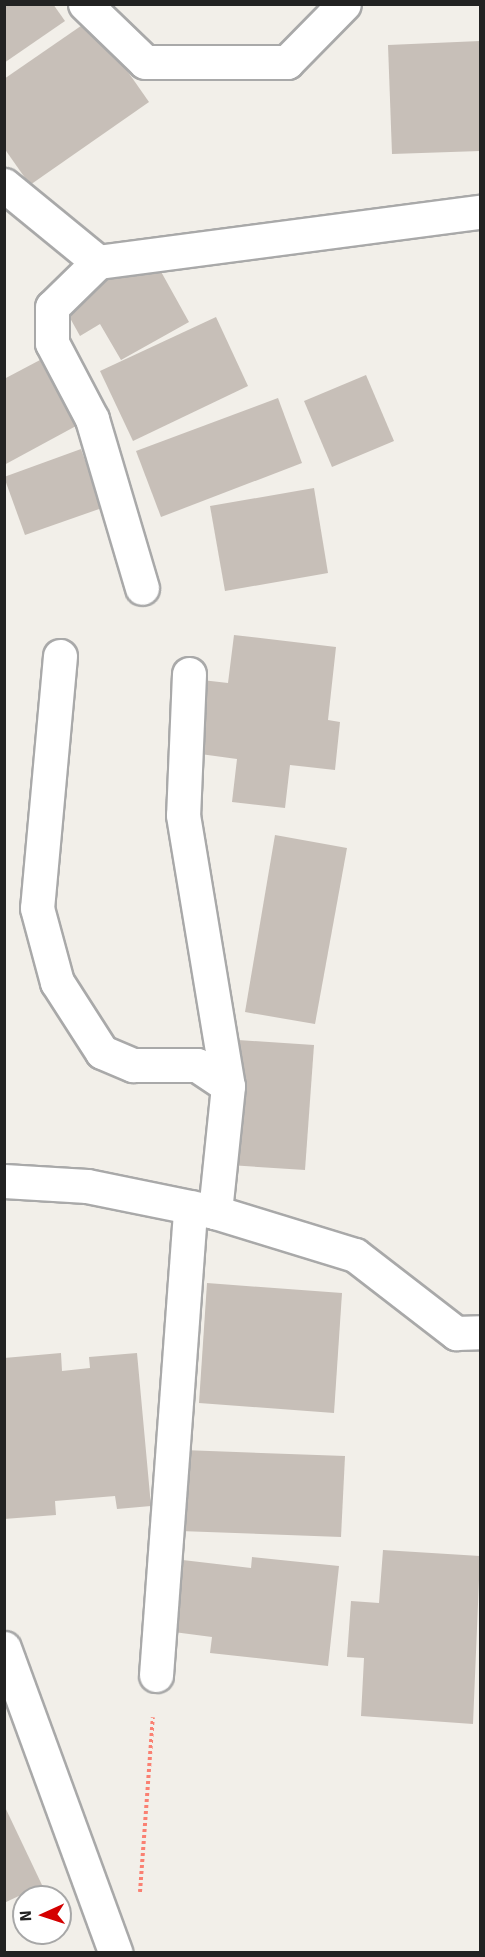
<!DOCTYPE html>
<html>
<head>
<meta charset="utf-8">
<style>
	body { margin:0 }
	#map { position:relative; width:485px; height:1957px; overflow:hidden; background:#f2efe9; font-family:Signika,sans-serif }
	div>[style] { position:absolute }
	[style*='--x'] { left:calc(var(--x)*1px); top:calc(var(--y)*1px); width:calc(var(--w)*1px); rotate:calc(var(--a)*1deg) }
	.building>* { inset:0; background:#c7bfb8 }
	.path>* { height:4px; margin-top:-2px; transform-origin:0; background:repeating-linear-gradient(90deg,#fa8072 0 3px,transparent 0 6px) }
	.roads { filter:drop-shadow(2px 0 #a9a9a9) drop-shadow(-2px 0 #a9a9a9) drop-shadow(0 2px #a9a9a9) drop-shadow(0 -2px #a9a9a9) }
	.minor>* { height:33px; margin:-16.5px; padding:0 16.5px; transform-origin:16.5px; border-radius:16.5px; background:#fff }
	span { translate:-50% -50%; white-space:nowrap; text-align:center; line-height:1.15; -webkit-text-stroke:5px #fff; paint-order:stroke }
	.frame { position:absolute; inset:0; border:6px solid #222; pointer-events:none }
	.north { position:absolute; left:12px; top:1885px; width:60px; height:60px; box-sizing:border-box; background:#fff; border:2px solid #a7a7a7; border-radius:50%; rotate:267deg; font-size:16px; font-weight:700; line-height:24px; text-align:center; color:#222 }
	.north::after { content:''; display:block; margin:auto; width:21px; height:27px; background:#d40000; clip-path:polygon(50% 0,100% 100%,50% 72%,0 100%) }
</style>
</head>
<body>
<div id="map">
	<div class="building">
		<div style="clip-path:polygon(4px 4px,53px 4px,65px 21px,4px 63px)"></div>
		<div style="clip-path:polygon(91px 19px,149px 102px,30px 185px,4px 148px,4px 79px)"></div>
		<div style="clip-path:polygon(480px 41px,480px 151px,392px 154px,388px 45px)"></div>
		<div style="clip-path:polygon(149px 250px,189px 322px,121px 360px,100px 324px,80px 336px,60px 300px)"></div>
		<div style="clip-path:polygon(216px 317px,248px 386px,133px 441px,100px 371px)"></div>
		<div style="clip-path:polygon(40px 360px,76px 426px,4px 465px,4px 379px)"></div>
		<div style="clip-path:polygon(366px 375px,394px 441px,332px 467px,304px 401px)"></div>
		<div style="clip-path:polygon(278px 398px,302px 463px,161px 517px,136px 451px)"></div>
		<div style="clip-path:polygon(81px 449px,102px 508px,25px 535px,4px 477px)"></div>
		<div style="clip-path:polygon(314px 488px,328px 573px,225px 591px,210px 506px)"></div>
		<div style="clip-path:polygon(234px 635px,336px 647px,328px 720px,340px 722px,335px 770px,290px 765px,285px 808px,232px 802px,237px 759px,193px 753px,202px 680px,228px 683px)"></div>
		<div style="clip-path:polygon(275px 835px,347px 848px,315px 1024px,245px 1012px)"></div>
		<div style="clip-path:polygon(238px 1040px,314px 1045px,305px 1170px,229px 1165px)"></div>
		<div style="clip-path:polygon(207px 1283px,342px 1293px,334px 1413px,199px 1403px)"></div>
		<div style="clip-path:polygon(61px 1353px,62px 1371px,90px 1368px,89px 1357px,137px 1353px,151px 1506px,117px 1509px,115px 1496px,55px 1501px,56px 1515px,4px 1519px,4px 1358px)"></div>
		<div style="clip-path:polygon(183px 1450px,345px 1456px,341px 1537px,180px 1531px)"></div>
		<div style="clip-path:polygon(383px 1550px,480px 1556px,473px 1724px,361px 1716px,364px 1658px,347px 1657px,351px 1601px,379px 1603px)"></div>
		<div style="clip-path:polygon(252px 1557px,339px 1566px,328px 1666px,210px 1653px,212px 1637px,166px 1631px,174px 1559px,251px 1568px)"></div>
		<div style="clip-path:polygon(4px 1805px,42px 1885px,4px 1903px)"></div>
	</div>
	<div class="path">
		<div style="--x:140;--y:1892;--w:175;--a:-85.8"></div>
	</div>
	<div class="roads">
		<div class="minor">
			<div style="--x:85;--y:4;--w:83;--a:44"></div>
			<div style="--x:145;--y:62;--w:142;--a:0"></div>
			<div style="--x:287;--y:62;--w:81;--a:-45.5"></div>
			<div style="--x:4;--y:185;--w:122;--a:39.3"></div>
			<div style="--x:98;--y:262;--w:385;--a:-7.5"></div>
			<div style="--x:98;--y:262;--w:64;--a:135.6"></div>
			<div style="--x:52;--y:307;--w:36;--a:90"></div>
			<div style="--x:52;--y:343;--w:86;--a:62.2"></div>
			<div style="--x:92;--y:419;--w:176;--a:73.5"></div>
			<div style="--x:60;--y:656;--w:253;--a:95.2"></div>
			<div style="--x:37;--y:908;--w:77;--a:74.9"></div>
			<div style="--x:57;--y:982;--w:83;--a:57.3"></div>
			<div style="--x:102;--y:1052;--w:34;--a:23"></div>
			<div style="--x:133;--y:1065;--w:64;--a:0"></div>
			<div style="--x:197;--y:1065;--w:37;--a:34"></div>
			<div style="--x:189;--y:674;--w:141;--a:92.4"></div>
			<div style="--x:183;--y:815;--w:275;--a:80.6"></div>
			<div style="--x:228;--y:1086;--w:127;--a:95.9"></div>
			<div style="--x:4;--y:1181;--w:83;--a:3.4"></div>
			<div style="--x:87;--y:1186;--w:131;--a:11.5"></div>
			<div style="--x:215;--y:1212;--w:146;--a:17.1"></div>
			<div style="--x:355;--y:1255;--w:128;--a:37.7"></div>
			<div style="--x:456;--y:1333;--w:24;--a:-2"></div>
			<div style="--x:4;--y:1648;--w:324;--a:69.9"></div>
			<div style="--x:156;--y:1675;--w:469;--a:-85.8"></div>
		</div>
	</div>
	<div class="frame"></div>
	<div class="north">N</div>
</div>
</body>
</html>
